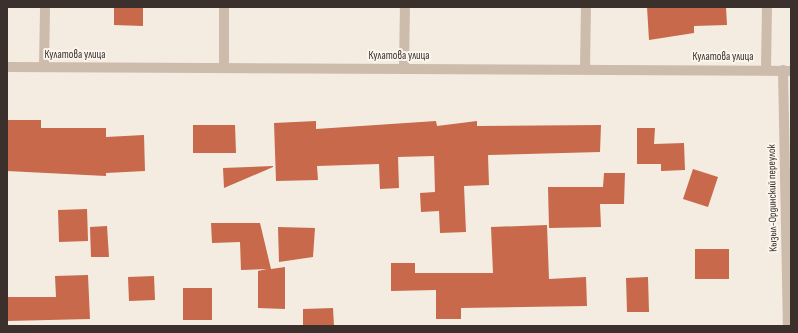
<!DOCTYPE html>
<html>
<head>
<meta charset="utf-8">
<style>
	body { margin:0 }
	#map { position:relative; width:798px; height:333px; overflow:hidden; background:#f4ebe1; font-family:"Sofia Sans Condensed",sans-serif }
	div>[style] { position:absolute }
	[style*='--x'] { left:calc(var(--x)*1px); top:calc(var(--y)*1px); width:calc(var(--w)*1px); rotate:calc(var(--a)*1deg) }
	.building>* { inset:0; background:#c8694b }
	.minor>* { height:10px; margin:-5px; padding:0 5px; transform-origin:5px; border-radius:5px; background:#cdbbac }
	span { translate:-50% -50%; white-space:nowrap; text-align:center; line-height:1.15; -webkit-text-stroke:4px #fbf5ee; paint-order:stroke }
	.street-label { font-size:11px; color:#3b302b }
	.frame { position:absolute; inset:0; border:8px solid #3b302b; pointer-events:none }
</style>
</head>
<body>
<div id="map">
	<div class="building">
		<div style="clip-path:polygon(114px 7px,143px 7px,143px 26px,114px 25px)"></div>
		<div style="clip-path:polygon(647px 7px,726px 7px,727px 25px,694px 26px,694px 33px,649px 40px)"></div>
		<div style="clip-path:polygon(7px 120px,41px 120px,41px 128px,106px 128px,106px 137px,144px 135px,145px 171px,106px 173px,106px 176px,7px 171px)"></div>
		<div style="clip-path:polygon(316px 121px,316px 129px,436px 121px,437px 126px,477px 121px,477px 126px,601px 125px,600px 152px,488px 155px,489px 185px,464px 186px,466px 232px,440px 233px,439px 211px,421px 212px,420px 193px,435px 192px,434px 156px,398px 157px,399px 188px,380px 189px,379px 164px,317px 166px,318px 180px,276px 181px,274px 123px)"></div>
		<div style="clip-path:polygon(193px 125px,235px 125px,236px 153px,193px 153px)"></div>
		<div style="clip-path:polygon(637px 128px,655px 128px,654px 144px,684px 143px,685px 170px,661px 171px,661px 164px,637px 164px)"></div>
		<div style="clip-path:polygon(273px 166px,273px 167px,224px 188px,223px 168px)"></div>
		<div style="clip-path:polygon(693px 169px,718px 177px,708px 207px,683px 199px)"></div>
		<div style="clip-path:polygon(604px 173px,625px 173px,624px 204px,600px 204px,601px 227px,549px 228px,548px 187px,603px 187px)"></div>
		<div style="clip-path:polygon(87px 209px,88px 241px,59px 242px,58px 210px)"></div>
		<div style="clip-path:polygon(211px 223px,260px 223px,271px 269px,285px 267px,285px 309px,258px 308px,258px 271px,267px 269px,241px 270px,240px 242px,212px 243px)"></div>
		<div style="clip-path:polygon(547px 225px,549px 279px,586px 277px,587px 306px,461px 308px,461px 319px,436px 319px,436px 290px,391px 291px,391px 263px,415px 263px,415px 273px,493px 273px,491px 227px)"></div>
		<div style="clip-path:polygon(107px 226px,109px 257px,91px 257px,90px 227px)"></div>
		<div style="clip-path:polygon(278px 227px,315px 228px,313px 257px,279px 262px)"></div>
		<div style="clip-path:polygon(695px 249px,729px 249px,729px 279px,695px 279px)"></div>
		<div style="clip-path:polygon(88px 275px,90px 319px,7px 321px,7px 297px,56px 297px,55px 276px)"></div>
		<div style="clip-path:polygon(154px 276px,155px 300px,129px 301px,128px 277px)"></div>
		<div style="clip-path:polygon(648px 277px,649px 312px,627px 312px,626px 278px)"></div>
		<div style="clip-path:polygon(183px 288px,212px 288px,212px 320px,183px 320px)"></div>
		<div style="clip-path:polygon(333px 308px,334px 326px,303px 326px,303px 309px)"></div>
	</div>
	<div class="minor">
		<div style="--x:7;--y:67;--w:784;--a:0.29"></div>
		<div style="--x:44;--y:67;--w:60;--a:-89"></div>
		<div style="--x:224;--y:68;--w:61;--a:-90"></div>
		<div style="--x:404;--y:68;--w:61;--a:-89.1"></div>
		<div style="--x:585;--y:69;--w:62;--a:-89.1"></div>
		<div style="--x:766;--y:69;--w:62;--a:-89.1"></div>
		<div style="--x:783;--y:70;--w:256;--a:88.9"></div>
	</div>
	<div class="street-label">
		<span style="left:75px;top:55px">Кулатова улица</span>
		<span style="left:399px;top:56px">Кулатова улица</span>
		<span style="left:723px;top:57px">Кулатова улица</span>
		<span style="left:773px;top:198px;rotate:-91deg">Кызыл-Ординский переулок</span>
	</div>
	<div class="frame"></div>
</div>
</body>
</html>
